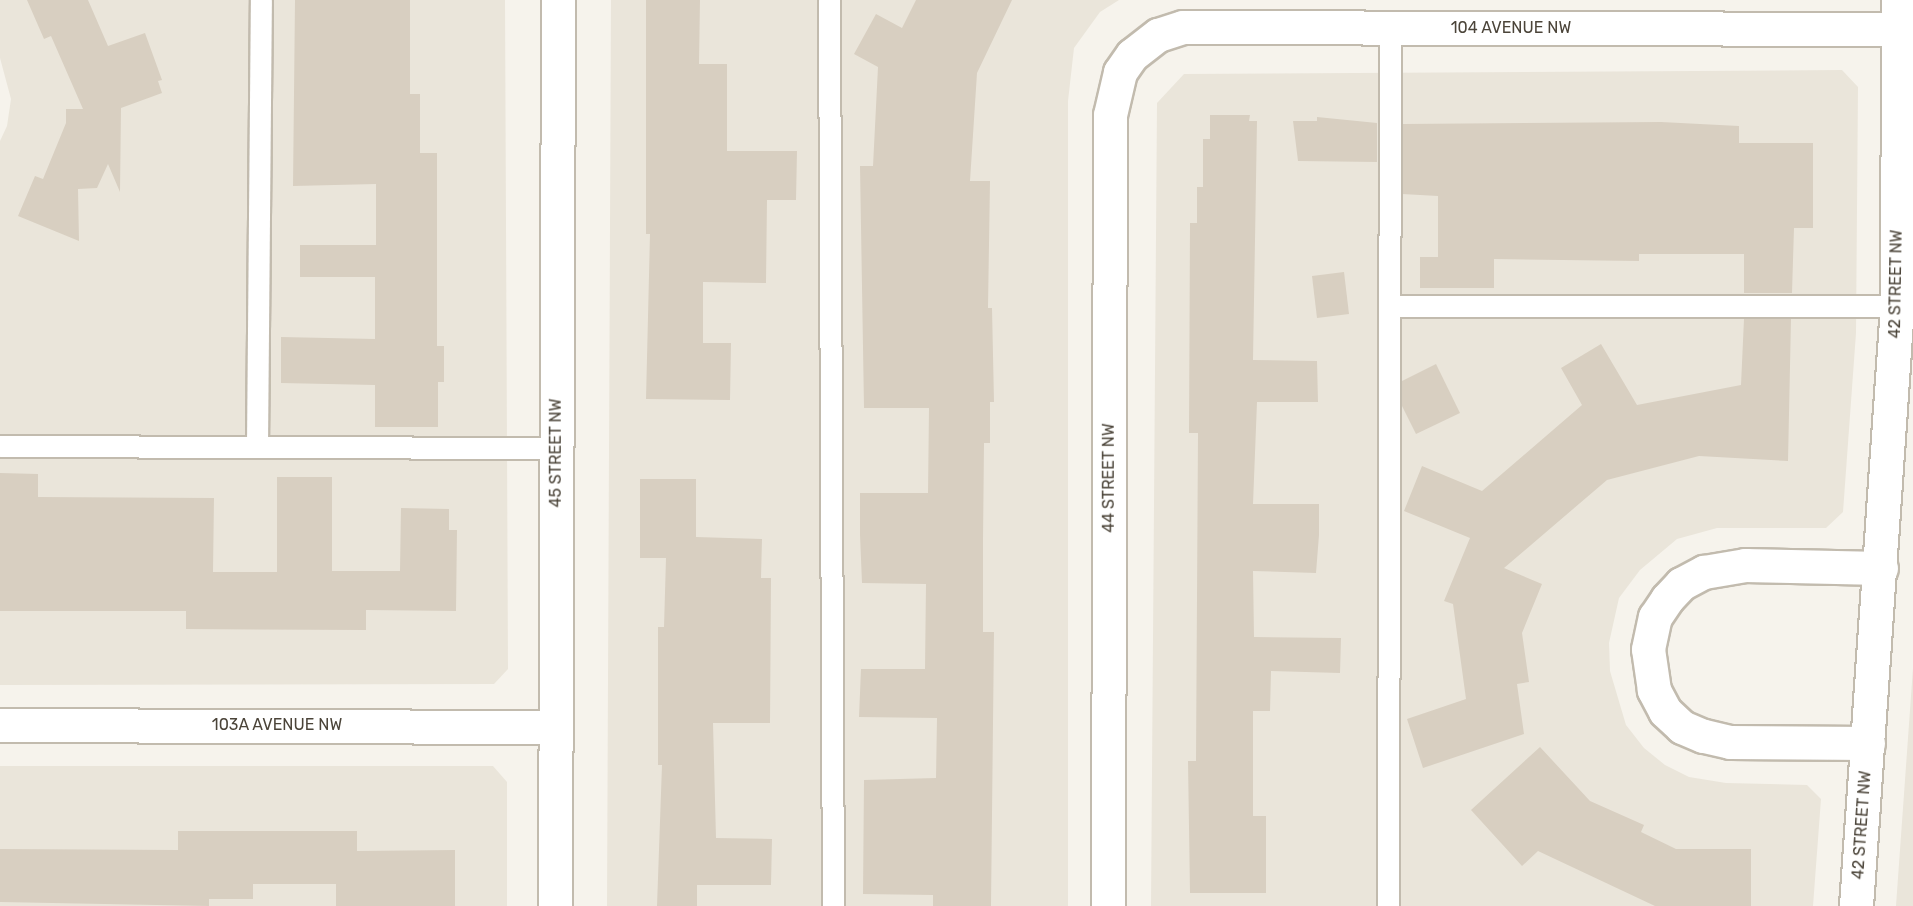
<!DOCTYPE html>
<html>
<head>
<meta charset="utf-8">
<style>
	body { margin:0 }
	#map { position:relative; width:1913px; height:906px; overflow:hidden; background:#f6f3ec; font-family:Rubik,sans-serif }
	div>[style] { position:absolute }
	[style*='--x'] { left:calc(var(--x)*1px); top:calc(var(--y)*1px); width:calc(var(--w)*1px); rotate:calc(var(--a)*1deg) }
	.residential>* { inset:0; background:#eae5da }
	.building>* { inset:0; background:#d8cfc1 }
	.roads { filter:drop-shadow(2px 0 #c2bbae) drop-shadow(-2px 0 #c2bbae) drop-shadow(0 2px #c2bbae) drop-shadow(0 -2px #c2bbae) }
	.service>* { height:21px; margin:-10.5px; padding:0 10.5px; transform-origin:10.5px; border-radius:10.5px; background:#fff }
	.minor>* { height:33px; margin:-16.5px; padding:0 16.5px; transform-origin:16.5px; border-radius:16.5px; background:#fff }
	.tertiary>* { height:33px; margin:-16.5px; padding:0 16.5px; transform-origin:16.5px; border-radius:16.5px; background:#fff }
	span { translate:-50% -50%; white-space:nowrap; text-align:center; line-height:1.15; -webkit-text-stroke:5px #fff; paint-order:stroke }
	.street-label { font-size:16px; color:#4b4439 }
</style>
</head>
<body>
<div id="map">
	<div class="residential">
		<div style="clip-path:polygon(0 0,505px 0,508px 669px,494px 684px,0 685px,0 141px,7px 126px,11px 99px,0 58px)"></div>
		<div style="clip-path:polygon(611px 0,1119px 0,1100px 12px,1074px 48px,1068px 101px,1068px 906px,607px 906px)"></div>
		<div style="clip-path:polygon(1842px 70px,1858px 87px,1856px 333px,1843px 512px,1826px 528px,1717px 528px,1677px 539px,1640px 570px,1619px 598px,1609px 643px,1610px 671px,1626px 725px,1644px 748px,1665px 765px,1689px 777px,1726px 783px,1807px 785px,1821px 799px,1813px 906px,1151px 906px,1157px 103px,1184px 74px)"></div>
		<div style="clip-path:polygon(1913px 668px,1913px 906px,1896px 906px)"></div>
		<div style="clip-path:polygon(0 766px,493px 766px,507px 782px,507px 906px,0 906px)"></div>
	</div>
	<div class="building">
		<div style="clip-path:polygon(27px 0,88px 0,108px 46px,145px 33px,162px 80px,158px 81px,162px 93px,121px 108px,120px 192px,108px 164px,97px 188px,78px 189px,79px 241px,18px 216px,35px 176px,43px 179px,66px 123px,66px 109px,83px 109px,51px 36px,44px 39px)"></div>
		<div style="clip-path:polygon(295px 0,410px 0,410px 94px,420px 94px,420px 153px,437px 153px,437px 346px,444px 346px,444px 382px,438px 382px,438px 427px,375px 427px,375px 385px,281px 383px,281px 337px,375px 339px,375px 277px,300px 277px,300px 245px,376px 245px,376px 184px,293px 186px)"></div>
		<div style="clip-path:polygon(646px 0,700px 0,699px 64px,727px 64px,727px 151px,797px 151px,796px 200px,767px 200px,766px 283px,703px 282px,703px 343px,731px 343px,730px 400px,646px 399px,650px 234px,646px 234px)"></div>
		<div style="clip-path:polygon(916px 0,1012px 0,977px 73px,970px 181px,990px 181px,988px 308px,992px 308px,994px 402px,990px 402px,990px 443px,984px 443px,983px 541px,983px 632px,994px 632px,991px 906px,933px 906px,933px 895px,863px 894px,864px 780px,936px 778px,937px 718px,859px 717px,861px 669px,925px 669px,926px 584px,862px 583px,860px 535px,860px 493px,928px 493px,929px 408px,864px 408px,860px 166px,873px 166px,878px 67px,854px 54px,876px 14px,902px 28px)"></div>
		<div style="clip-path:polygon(1210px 115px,1250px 115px,1249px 121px,1257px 121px,1253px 360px,1317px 361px,1318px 402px,1257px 402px,1253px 504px,1319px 504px,1319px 535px,1316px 573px,1253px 571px,1254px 637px,1341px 638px,1340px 673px,1271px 671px,1270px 711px,1253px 711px,1253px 816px,1266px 816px,1266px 893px,1190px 893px,1188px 761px,1196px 761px,1198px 433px,1189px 433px,1190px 223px,1197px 223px,1197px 187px,1203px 187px,1203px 139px,1210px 139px)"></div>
		<div style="clip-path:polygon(1317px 117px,1377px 123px,1377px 162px,1298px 161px,1293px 121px,1317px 121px)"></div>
		<div style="clip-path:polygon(1661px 122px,1739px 126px,1739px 143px,1813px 143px,1813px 228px,1794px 228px,1792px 293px,1744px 293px,1744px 254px,1639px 254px,1639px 261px,1494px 259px,1494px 288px,1420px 288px,1420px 257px,1438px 257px,1438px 196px,1402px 194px,1403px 124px)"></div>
		<div style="clip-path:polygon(1344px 272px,1349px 314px,1317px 318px,1312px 276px)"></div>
		<div style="clip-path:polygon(1744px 319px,1791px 319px,1788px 461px,1699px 456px,1607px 480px,1504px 568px,1542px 584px,1522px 633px,1529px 682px,1517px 684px,1524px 734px,1423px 768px,1407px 719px,1466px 699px,1453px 604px,1444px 601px,1470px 538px,1404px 511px,1422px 466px,1482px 491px,1582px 405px,1561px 368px,1601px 344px,1637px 405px,1741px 385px)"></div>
		<div style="clip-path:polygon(1436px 364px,1460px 413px,1416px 434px,1402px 406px,1402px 381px)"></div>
		<div style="clip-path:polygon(0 473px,38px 474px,38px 497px,214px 498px,213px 572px,277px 572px,277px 477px,332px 477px,332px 571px,400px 571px,401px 508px,449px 509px,449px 530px,457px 530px,456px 611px,366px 610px,366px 630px,186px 629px,186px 611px,0 611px)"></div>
		<div style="clip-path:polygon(640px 479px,696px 479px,696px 537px,762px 539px,761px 578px,771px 578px,770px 723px,713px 723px,716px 838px,772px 839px,771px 885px,697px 885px,697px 906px,657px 906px,662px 765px,658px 765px,658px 627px,664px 627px,666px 558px,640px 558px)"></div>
		<div style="clip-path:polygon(1540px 747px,1590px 801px,1644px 825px,1641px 832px,1676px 849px,1751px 849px,1751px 906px,1655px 906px,1538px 851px,1522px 866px,1471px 810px)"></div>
		<div style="clip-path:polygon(178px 831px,357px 831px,357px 851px,455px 850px,455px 906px,336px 906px,336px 884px,253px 884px,253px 899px,209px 899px,209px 906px,0 902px,0 849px,178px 850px)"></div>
	</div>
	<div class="roads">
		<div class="service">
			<div style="--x:829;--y:0;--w:906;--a:89.75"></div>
			<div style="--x:1390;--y:306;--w:507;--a:0"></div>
			<div style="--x:0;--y:446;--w:556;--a:0.21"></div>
			<div style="--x:257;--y:446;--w:446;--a:-89.5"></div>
			<div style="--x:1388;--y:906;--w:879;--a:-89.87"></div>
		</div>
		<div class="minor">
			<div style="--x:0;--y:725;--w:555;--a:0.21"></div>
			<div style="--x:1868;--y:743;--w:138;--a:-179.6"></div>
			<div style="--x:1730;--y:742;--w:28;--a:-167"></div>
			<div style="--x:1703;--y:736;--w:23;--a:-157"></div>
			<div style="--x:1682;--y:727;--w:23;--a:-137"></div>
			<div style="--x:1665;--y:711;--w:24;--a:-118"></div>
			<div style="--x:1654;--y:690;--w:41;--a:-98.3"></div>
			<div style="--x:1648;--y:649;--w:33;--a:-78"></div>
			<div style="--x:1655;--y:617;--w:22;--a:-56"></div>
			<div style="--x:1667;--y:599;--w:21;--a:-47"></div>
			<div style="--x:1681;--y:584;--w:26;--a:-28"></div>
			<div style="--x:1704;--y:572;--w:42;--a:-9.7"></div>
			<div style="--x:1745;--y:565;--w:136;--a:1.3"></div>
			<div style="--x:1108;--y:906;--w:791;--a:-89.86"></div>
			<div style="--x:1110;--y:115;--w:44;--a:-76.9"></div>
			<div style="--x:1120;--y:72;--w:21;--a:-55"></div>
			<div style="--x:1132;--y:55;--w:33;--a:-38"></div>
			<div style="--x:1158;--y:35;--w:26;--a:-18"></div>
			<div style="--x:1183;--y:27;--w:715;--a:0.16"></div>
			<div style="--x:1856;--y:906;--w:601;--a:-86.09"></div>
			<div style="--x:1897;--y:306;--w:306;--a:-89.8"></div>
		</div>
		<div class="tertiary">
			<div style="--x:555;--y:906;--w:906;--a:-89.81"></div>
		</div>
	</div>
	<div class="street-label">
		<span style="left:1511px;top:28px">104 AVENUE NW</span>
		<span style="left:1896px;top:284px;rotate:-89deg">42 STREET NW</span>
		<span style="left:556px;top:453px;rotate:-90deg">45 STREET NW</span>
		<span style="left:1109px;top:478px;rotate:-90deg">44 STREET NW</span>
		<span style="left:277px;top:725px">103A AVENUE NW</span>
		<span style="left:1862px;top:825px;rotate:-86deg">42 STREET NW</span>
	</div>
</div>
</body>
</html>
